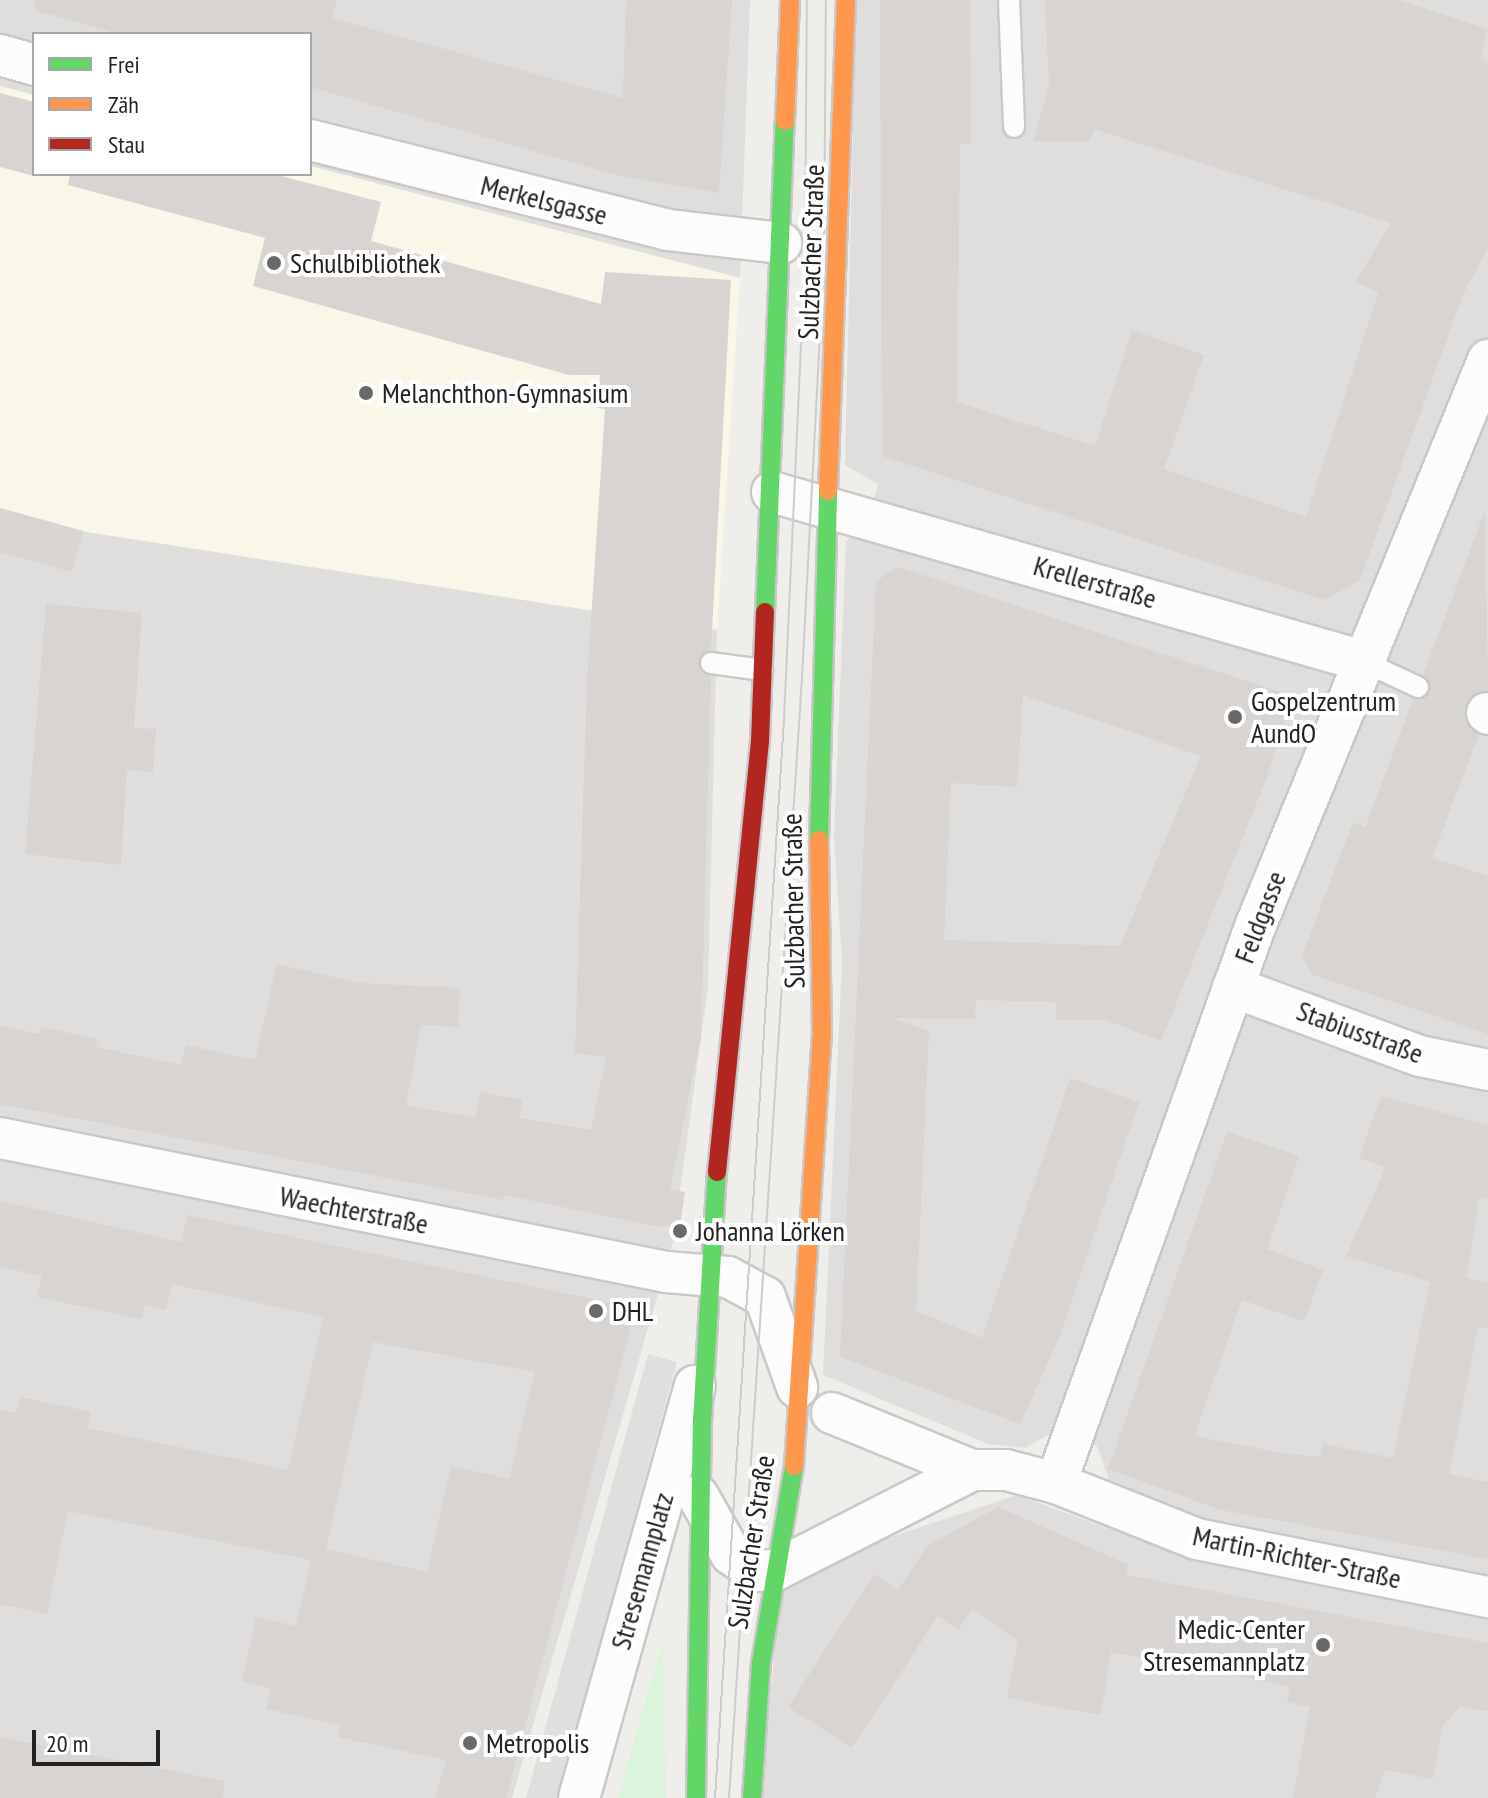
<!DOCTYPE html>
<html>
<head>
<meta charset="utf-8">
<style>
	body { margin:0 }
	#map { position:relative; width:1488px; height:1798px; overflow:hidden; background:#f0eeeb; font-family:"PT Sans Narrow",sans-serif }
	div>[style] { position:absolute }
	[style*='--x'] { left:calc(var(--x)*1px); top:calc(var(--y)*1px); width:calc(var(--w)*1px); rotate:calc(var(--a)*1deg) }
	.residential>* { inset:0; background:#dfdedc }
	.education>* { inset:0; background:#f8f7e8 }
	.park>* { inset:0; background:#daf5da }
	.parking>* { inset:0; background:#e0dfde }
	.building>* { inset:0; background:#d7d4d2 }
	.roads { filter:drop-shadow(2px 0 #c9c8c7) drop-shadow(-2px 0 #c9c8c7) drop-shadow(0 2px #c9c8c7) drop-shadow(0 -2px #c9c8c7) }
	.lane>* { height:20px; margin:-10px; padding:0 10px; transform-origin:10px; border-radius:10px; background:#fdfcfc }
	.street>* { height:40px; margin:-20px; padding:0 20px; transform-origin:20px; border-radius:20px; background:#fdfcfc }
	.fast>* { height:18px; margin:-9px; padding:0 9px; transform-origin:9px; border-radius:9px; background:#63d668 }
	.slow>* { height:18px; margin:-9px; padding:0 9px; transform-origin:9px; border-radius:9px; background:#ff974d }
	.jam>* { height:18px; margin:-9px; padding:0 9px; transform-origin:9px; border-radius:9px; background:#b3261e }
	.tram>* { height:2px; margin:-1px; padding:0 1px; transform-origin:1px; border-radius:1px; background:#ccc }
	.dots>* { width:22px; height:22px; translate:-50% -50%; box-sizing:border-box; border:4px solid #fff; border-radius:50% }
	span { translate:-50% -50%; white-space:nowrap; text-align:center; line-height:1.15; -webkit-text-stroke:8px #fff; paint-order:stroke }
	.street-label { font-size:28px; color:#222 }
	.poi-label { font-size:28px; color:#222 }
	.left { translate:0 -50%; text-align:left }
	.right { translate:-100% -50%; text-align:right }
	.legend { position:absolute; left:32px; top:32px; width:280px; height:144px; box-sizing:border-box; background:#fff; border:2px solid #a7a7a7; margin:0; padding:10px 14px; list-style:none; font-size:24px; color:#222 }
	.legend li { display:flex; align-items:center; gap:16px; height:40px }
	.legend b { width:40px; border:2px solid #a7a7a7 }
	.scale { position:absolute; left:32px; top:1730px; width:128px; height:36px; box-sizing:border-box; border:4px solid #222; border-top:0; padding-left:10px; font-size:24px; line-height:28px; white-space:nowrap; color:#222; -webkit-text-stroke:6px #fff; paint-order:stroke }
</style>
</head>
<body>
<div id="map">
	<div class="residential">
		<div style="clip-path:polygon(0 0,750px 0,740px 278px,310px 166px,310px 34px,34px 34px,34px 95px,0 86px)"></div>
		<div style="clip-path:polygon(856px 0,1488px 0,1488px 1582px,1200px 1528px,1112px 1488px,1097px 1446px,1056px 1430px,1025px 1448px,988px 1444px,823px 1375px,842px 963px,834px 837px,846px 542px,869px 516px,878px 484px,845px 465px)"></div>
		<div style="clip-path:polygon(0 508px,87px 532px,717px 630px,708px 987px,673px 1242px,512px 1798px,0 1798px)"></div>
		<div style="clip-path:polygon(1017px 1495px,1191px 1559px,1488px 1617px,1488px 1798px,761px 1798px,782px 1573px)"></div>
	</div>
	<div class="education">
		<div style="clip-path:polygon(0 86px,34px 95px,34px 174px,310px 174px,310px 166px,740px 278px,717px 630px,87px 532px,0 508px)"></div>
	</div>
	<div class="park">
		<div style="clip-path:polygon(663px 1640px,666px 1798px,618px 1798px,626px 1769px)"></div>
	</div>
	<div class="parking">
		<div style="clip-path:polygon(142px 613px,515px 640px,513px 675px,587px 680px,582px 895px,121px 865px,127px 770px,153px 772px,156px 730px,134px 728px)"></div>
		<div style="clip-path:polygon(648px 1354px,677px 1362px,557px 1798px,526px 1798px)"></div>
	</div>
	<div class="building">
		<div style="clip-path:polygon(35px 0,337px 0,332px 18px,623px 98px,626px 0,732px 0,719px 193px,624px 177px,310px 87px,310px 34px,119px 34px,34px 10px)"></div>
		<div style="clip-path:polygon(880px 0,970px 0,971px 143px,960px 144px,957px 402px,1095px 446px,1132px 330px,1204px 355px,1164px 469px,1306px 517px,1378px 293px,1356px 281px,1391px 223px,1094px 129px,1090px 141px,1033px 141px,1049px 85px,1045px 0,1399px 0,1488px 29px,1480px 59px,1488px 64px,1488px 248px,1464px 292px,1360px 580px,1324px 600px,882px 456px)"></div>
		<div style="clip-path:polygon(0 93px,34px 102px,34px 176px,0 167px)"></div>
		<div style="clip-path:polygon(70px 174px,273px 174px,381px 202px,371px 241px,601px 304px,605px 272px,731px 280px,711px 650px,698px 662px,711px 676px,701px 1036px,670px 1189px,685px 1192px,680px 1227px,654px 1226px,504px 1195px,503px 1200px,0 1104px,0 1026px,40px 1034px,41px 1027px,97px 1039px,96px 1047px,181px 1065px,186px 1045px,255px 1060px,277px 964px,359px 983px,460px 988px,458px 1027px,421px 1025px,406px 1105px,475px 1118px,480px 1092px,522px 1100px,519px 1118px,591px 1130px,606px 1057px,575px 1053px,587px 680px,605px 409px,598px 408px,600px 375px,569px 375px,253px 286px,265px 238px,68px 185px)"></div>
		<div style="clip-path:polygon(0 508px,83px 531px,72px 572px,0 552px)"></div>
		<div style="clip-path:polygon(1485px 510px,1488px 691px,1471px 696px,1465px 706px,1465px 720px,1479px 734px,1432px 858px,1488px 876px,1488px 1034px,1311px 974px,1302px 956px,1353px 822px,1365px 828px,1413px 699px,1430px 692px,1423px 675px)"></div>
		<div style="clip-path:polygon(evenodd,898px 567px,1292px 696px,1267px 777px,1161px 1041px,1106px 1020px,1057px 1020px,1056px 1002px,976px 1000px,975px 1019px,891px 1018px,929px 1031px,916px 1311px,982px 1338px,1070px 1078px,1139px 1102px,1060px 1336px,1020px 1424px,840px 1357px,876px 581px,898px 567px,1023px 695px,1201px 756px,1120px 946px,944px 940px,951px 783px,1017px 787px,1023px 695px)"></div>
		<div style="clip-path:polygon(46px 604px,142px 613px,134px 728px,156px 729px,153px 772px,127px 770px,121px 865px,25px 854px)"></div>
		<div style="clip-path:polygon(1381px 1096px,1488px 1125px,1488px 1199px,1479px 1197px,1467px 1278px,1488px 1283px,1488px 1329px,1478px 1327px,1449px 1474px,1488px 1482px,1488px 1559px,1221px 1510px,1108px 1469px,1227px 1132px,1299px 1156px,1267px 1249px,1323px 1270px,1304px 1321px,1242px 1300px,1194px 1436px,1282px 1453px,1320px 1457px,1323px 1444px,1393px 1458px,1430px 1282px,1346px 1256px,1386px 1167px,1359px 1158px)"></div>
		<div style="clip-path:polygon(evenodd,0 1201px,181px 1242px,187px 1215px,636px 1308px,506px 1798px,435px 1798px,446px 1760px,338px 1737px,340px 1725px,266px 1709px,271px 1688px,242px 1682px,256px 1617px,296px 1626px,311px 1560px,68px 1511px,47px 1614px,0 1604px,0 1410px,16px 1413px,20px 1397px,91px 1412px,87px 1428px,288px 1470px,323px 1317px,172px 1284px,166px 1310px,145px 1305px,142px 1319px,37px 1297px,42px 1276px,0 1267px,0 1201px,373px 1342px,535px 1372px,509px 1479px,451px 1466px,427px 1572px,326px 1549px,373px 1342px)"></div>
		<div style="clip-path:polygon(998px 1507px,1129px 1565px,1126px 1575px,1488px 1643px,1488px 1711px,1460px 1706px,1442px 1727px,1433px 1779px,1385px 1770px,1375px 1798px,1293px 1798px,1310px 1707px,1287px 1702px,1290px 1686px,1111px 1652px,1101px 1715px,1007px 1698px,1018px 1641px,972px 1609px,958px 1630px,938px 1616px,852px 1748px,788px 1707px,874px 1574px,898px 1590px,927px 1546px)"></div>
		<div style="clip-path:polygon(0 1737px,224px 1781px,223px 1798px,0 1798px)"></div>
	</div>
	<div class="roads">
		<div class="lane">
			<div style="--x:1009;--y:0;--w:127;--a:87.7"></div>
			<div style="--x:1360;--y:660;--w:64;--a:25"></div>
			<div style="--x:711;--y:663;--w:52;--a:7.7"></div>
		</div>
		<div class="street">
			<div style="--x:0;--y:55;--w:35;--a:16"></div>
			<div style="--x:310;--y:140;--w:369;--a:14.1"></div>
			<div style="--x:668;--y:230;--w:114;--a:6.6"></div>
			<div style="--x:772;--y:492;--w:612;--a:15.95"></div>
			<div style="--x:1487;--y:713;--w:1;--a:45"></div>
			<div style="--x:1233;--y:987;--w:199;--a:20.3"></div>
			<div style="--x:1420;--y:1056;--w:69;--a:11.6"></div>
			<div style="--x:0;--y:1138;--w:679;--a:11.38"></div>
			<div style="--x:666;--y:1272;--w:62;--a:4.6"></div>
			<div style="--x:728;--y:1277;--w:42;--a:28.4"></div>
			<div style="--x:765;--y:1297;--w:96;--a:70.4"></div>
			<div style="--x:832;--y:1413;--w:151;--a:22.2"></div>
			<div style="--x:1056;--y:1483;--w:591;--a:-70.31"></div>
			<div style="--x:1255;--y:927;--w:613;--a:-67.66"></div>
			<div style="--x:698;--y:1496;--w:67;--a:60.4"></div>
			<div style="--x:731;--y:1554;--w:29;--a:35"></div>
			<div style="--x:755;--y:1571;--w:21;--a:-3"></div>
			<div style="--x:776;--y:1570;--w:220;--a:-27"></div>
			<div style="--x:972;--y:1470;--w:34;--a:0"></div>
			<div style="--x:1006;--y:1470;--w:52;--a:14.6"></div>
			<div style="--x:1056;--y:1483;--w:152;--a:21.7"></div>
			<div style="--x:1197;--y:1539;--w:297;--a:11.3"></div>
			<div style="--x:579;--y:1798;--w:428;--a:-74.3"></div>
		</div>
		<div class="fast">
			<div style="--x:765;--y:612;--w:491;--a:-87.7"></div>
			<div style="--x:819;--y:840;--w:349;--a:-88.5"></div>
			<div style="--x:696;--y:1798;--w:376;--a:-89.1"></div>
			<div style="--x:702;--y:1422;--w:250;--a:-86.6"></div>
			<div style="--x:752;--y:1798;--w:135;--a:-86.2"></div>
			<div style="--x:761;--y:1663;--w:200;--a:-80.5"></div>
		</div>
		<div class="slow">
			<div style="--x:785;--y:121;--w:121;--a:-87.6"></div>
			<div style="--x:828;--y:491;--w:491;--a:-87.9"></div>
			<div style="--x:794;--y:1466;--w:430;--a:-86.3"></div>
			<div style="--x:822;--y:1037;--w:197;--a:-90.9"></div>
		</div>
		<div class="jam">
			<div style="--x:717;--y:1172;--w:433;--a:-84.3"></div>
			<div style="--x:760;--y:741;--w:129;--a:-87.8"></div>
		</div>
	</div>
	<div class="tram">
		<div style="--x:715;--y:1798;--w:1081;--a:-86.34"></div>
		<div style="--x:784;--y:719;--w:458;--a:-87.4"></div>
		<div style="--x:805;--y:261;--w:261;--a:-89.6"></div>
		<div style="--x:729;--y:1798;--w:1123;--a:-86.27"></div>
		<div style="--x:802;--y:677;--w:416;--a:-87"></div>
		<div style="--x:824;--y:262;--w:262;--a:-89.6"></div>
	</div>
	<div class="dots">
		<div style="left:274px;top:263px;background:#6a6968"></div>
		<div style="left:366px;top:393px;background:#6a6968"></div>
		<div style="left:1235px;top:717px;background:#6a6968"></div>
		<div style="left:680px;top:1231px;background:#6a6968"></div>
		<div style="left:596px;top:1311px;background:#6a6968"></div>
		<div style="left:1323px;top:1645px;background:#6a6968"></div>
		<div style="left:470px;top:1743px;background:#6a6968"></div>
	</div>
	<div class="street-label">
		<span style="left:544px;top:200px;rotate:14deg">Merkelsgasse</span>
		<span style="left:811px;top:252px;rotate:-88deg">Sulzbacher Straße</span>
		<span style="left:1095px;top:582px;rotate:16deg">Krellerstraße</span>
		<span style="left:793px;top:901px;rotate:-91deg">Sulzbacher Straße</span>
		<span style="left:1260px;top:917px;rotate:-69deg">Feldgasse</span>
		<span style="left:1360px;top:1032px;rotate:20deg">Stabiusstraße</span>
		<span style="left:354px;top:1210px;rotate:11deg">Waechterstraße</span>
		<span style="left:751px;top:1542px;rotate:-81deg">Sulzbacher Straße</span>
		<span style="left:1297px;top:1557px;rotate:12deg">Martin-Richter-Straße</span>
		<span style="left:642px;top:1571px;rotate:-74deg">Stresemannplatz</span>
	</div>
	<div class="poi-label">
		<span class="left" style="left:290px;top:263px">Schulbibliothek</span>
		<span class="left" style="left:382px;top:393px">Melanchthon-Gymnasium</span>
		<span class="left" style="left:1251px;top:717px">Gospelzentrum<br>AundO</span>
		<span class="left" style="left:696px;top:1231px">Johanna Lörken</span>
		<span class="left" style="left:612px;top:1311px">DHL</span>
		<span class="right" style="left:1305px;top:1645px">Medic-Center<br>Stresemannplatz</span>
		<span class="left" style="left:486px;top:1743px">Metropolis</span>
	</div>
	<ul class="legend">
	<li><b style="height:10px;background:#63d668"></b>Frei</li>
	<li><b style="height:10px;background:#ff974d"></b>Zäh</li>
	<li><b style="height:10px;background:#b3261e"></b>Stau</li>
	</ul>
	<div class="scale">20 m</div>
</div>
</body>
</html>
